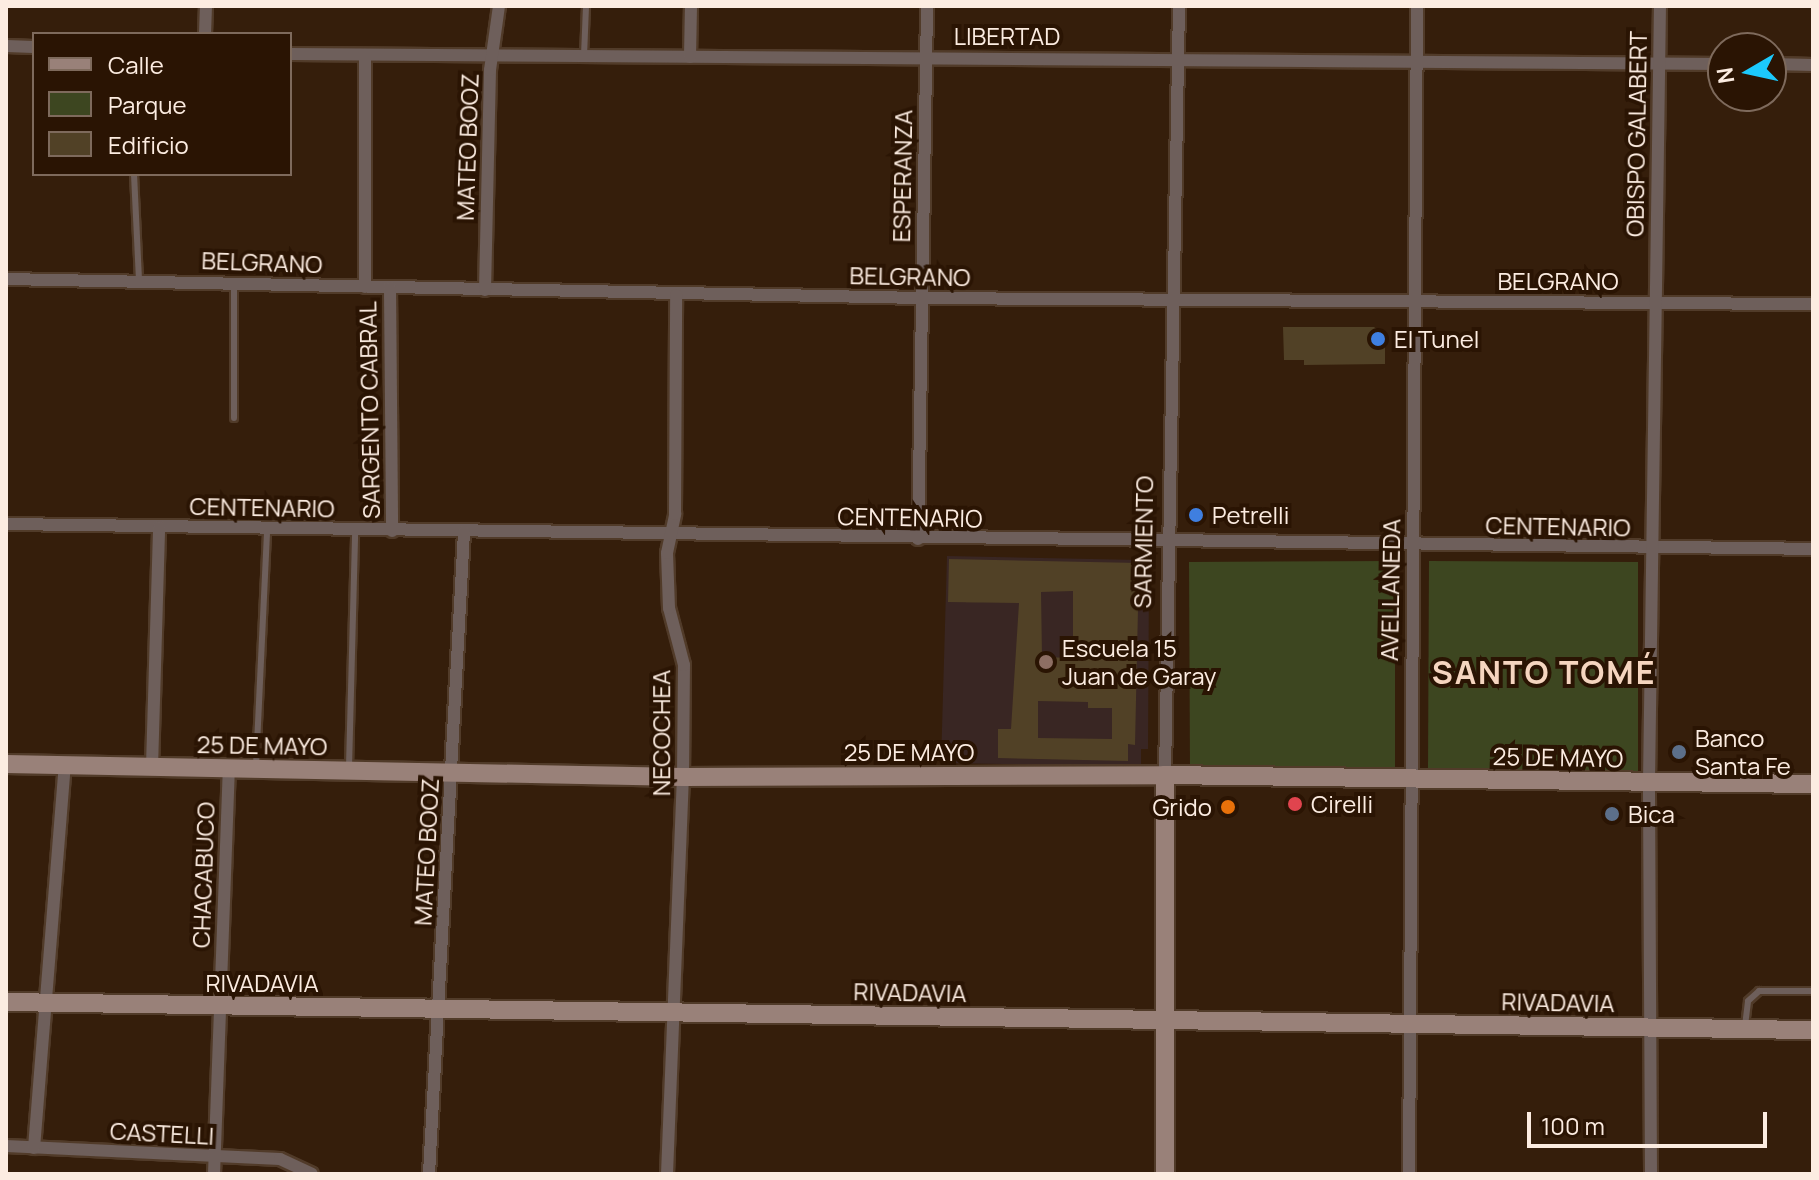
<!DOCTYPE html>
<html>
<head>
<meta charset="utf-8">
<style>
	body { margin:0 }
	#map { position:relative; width:1819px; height:1180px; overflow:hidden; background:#351e0b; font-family:Manrope,sans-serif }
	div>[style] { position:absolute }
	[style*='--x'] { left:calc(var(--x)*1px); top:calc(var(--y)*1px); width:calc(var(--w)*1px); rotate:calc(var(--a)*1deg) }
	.education>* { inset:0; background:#392623 }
	.green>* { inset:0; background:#3d4620 }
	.building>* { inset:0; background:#514126 }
	.roads { filter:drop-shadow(2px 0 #513b29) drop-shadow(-2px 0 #513b29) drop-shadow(0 2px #513b29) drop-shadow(0 -2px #513b29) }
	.lane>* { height:6px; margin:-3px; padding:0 3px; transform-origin:3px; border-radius:3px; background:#6e5f5b }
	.street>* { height:12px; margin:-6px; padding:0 6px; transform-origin:6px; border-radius:6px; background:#6e5f5b }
	.secondary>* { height:18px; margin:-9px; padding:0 9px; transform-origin:9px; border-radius:9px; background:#998179 }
	.dots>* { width:22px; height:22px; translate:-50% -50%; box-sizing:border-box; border:4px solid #2a1403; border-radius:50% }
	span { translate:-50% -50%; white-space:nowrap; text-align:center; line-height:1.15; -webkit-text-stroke:8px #2a1403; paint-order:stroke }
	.street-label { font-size:24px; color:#fcece1 }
	.poi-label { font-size:24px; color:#fcece1 }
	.left { translate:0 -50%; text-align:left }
	.right { translate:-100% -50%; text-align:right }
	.district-label { font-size:32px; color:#f5d5bf; font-weight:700; letter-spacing:2px }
	.frame { position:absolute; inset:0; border:8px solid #fcece1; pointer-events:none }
	.legend { position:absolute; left:32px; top:32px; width:260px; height:144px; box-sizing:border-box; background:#2a1403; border:2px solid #7e6a5c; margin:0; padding:10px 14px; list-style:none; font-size:24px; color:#fcece1 }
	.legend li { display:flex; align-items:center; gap:16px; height:40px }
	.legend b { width:40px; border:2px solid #7e6a5c }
	.north { position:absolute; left:1707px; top:32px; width:80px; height:80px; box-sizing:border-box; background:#2a1403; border:2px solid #7e6a5c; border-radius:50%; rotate:261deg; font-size:22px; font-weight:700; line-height:32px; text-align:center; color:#fcece1 }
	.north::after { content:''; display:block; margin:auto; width:28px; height:36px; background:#1cc9fc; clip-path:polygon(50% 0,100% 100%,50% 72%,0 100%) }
	.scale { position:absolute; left:1527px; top:1112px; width:240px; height:36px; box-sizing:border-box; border:4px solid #fcece1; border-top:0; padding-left:10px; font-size:24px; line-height:28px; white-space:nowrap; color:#fcece1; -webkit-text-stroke:6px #2a1403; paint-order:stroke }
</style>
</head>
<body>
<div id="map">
	<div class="education">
		<div style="clip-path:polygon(947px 556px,1142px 560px,1149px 576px,1148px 749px,1141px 749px,1141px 766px,941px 763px)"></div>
	</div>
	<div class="green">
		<div style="clip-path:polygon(1395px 561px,1395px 769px,1190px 769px,1189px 562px)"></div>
		<div style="clip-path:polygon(1429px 561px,1638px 562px,1638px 771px,1428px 770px)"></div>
	</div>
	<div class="building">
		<div style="clip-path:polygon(1283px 327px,1374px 327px,1385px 335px,1385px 364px,1304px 365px,1304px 360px,1284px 360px)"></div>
		<div style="clip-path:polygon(evenodd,949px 559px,1139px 563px,1135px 745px,1128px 744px,1128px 761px,998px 758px,998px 729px,1011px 729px,1019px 603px,948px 602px,949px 559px,1073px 591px,1073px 658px,1042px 657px,1041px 592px,1073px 591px,949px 559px,1038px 701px,1088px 702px,1088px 708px,1112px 708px,1112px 739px,1038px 738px,1038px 701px)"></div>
	</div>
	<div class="roads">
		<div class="lane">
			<div style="--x:584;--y:56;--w:50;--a:-87.7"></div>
			<div style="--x:134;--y:174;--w:108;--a:87.3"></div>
			<div style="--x:234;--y:418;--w:135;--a:-90"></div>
			<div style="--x:256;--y:766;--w:237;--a:-87.3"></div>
			<div style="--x:349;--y:767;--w:237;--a:-88.5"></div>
			<div style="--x:1745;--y:1026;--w:25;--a:-83"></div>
			<div style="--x:1748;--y:1001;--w:15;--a:-42"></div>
			<div style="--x:1759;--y:991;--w:54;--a:0"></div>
		</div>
		<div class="street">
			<div style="--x:205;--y:34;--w:28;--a:-88"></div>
			<div style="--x:6;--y:46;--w:28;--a:2"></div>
			<div style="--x:290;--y:54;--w:1433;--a:0.4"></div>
			<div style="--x:690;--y:57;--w:51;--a:-88.9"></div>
			<div style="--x:1771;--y:64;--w:42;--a:1.4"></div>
			<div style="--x:6;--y:279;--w:916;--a:1.19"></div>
			<div style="--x:922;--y:298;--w:891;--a:0.39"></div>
			<div style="--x:365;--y:287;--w:232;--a:-90"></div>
			<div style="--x:390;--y:288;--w:243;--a:89.5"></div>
			<div style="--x:485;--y:290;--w:220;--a:-88.7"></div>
			<div style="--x:490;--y:70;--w:65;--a:-82"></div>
			<div style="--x:6;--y:524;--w:1807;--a:0.79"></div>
			<div style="--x:918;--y:539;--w:533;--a:-89.03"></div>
			<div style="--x:152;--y:767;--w:240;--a:-88.3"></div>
			<div style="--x:1165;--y:775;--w:769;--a:-88.96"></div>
			<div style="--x:6;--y:1146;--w:274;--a:2.7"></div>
			<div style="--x:280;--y:1159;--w:35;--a:25"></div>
			<div style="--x:34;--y:1148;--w:384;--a:-85.4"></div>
			<div style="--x:214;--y:1174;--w:405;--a:-87.9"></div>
			<div style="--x:429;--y:1174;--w:643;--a:-86.88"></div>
			<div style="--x:667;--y:1174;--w:397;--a:-87.7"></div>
			<div style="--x:683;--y:777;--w:112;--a:-89.5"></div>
			<div style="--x:684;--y:665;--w:59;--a:-104.7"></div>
			<div style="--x:669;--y:608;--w:55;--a:-92.1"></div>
			<div style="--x:667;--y:553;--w:40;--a:-78"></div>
			<div style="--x:675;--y:514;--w:219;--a:-89.7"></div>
			<div style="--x:1409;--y:1174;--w:1168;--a:-89.61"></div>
			<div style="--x:1651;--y:1174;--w:392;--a:-90.3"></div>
			<div style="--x:1649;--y:782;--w:776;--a:-89.19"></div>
		</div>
		<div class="secondary">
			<div style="--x:6;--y:764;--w:677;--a:1.1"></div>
			<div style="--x:683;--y:777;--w:482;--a:-0.2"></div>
			<div style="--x:1165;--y:775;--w:648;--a:0.8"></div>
			<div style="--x:6;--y:1002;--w:1807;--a:0.89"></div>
			<div style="--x:1165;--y:1174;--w:399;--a:-90"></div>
		</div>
	</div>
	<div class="dots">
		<div style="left:1378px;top:339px;background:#3f7fe0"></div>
		<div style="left:1196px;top:515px;background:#3f7fe0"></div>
		<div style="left:1046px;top:662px;background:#8d6e63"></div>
		<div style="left:1679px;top:752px;background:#5c6f8a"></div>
		<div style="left:1295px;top:804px;background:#e0444e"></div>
		<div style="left:1228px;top:807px;background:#e8710a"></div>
		<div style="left:1612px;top:814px;background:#5c6f8a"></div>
	</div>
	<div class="street-label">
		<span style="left:1007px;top:36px">LIBERTAD</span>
		<span style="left:1636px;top:134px;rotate:-89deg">OBISPO GALABERT</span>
		<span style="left:467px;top:147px;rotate:-88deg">MATEO BOOZ</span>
		<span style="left:902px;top:176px;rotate:-89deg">ESPERANZA</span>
		<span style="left:262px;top:262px;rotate:2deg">BELGRANO</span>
		<span style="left:910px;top:276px;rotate:1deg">BELGRANO</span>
		<span style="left:1558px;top:281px">BELGRANO</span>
		<span style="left:369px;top:410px;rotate:-91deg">SARGENTO CABRAL</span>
		<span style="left:262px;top:507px;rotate:1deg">CENTENARIO</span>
		<span style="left:910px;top:517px;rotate:1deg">CENTENARIO</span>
		<span style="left:1558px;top:526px;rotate:1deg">CENTENARIO</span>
		<span style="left:1143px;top:542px;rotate:-89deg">SARMIENTO</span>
		<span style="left:1390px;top:590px;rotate:-89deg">AVELLANEDA</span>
		<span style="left:661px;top:733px;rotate:-90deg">NECOCHEA</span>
		<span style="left:262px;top:745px;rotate:1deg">25 DE MAYO</span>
		<span style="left:909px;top:752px">25 DE MAYO</span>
		<span style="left:1558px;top:757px;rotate:1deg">25 DE MAYO</span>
		<span style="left:426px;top:852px;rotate:-87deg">MATEO BOOZ</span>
		<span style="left:203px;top:875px;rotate:-88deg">CHACABUCO</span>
		<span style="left:262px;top:983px">RIVADAVIA</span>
		<span style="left:910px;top:992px;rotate:1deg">RIVADAVIA</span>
		<span style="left:1558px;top:1002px;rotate:1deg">RIVADAVIA</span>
		<span style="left:162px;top:1133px;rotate:3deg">CASTELLI</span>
	</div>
	<div class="poi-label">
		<span class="left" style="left:1394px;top:339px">El Tunel</span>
		<span class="left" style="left:1212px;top:515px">Petrelli</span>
		<span class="left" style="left:1062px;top:662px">Escuela 15<br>Juan de Garay</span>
		<span class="left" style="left:1695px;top:752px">Banco<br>Santa Fe</span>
		<span class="left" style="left:1311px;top:804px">Cirelli</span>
		<span class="right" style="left:1212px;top:807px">Grido</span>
		<span class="left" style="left:1628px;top:814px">Bica</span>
	</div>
	<div class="district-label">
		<span style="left:1544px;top:672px">SANTO TOMÉ</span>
	</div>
	<div class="frame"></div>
	<ul class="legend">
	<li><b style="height:10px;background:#998179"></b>Calle</li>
	<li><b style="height:22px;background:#3d4620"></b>Parque</li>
	<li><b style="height:22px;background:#514126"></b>Edificio</li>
	</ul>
	<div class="north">N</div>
	<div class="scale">100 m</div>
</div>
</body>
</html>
